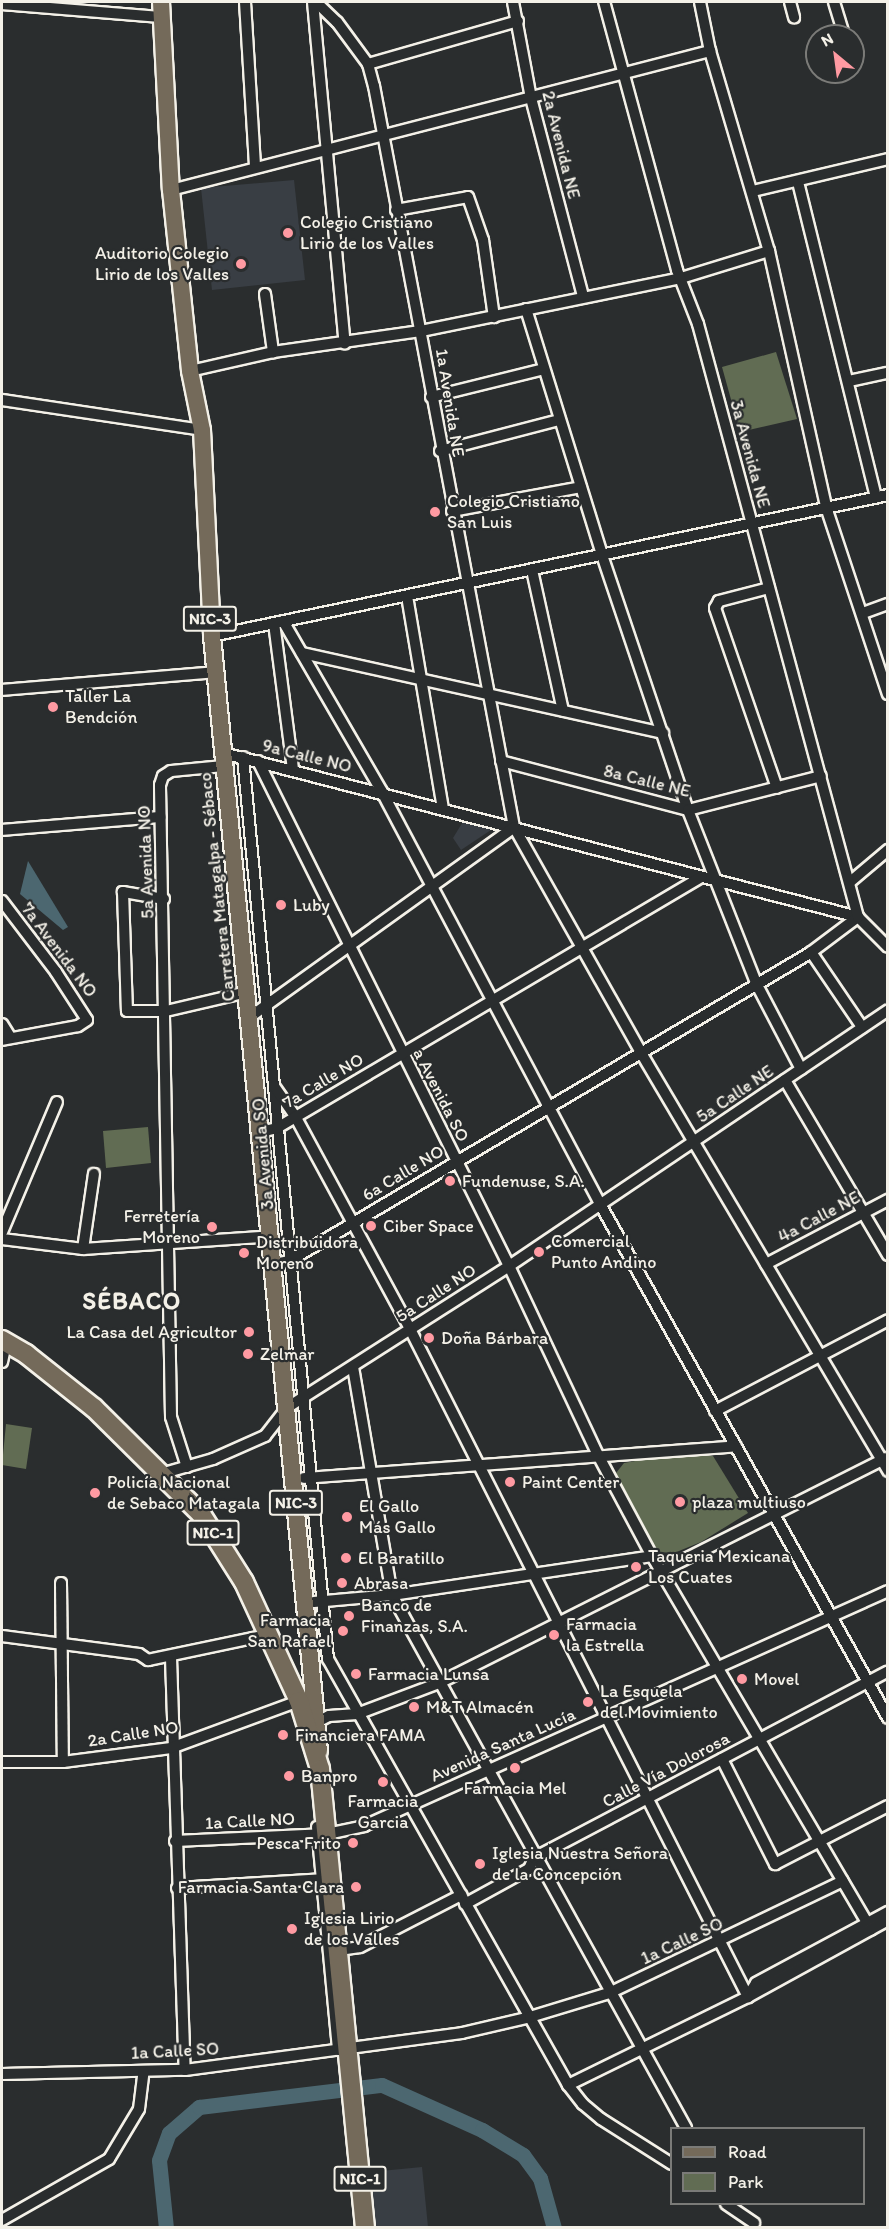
<!DOCTYPE html>
<html>
<head>
<meta charset="utf-8">
<style>
	body { margin:0 }
	#map { position:relative; width:889px; height:2229px; overflow:hidden; background:#2a2d2e; font-family:Itim,sans-serif }
	div>[style] { position:absolute }
	[style*='--x'] { left:calc(var(--x)*1px); top:calc(var(--y)*1px); width:calc(var(--w)*1px); rotate:calc(var(--a)*1deg) }
	.built>* { inset:0; background:#393e44 }
	.green>* { inset:0; background:#616c53 }
	.water>* { inset:0; background:#4c6770 }
	.river>* { height:15px; margin:-7.5px; padding:0 7.5px; transform-origin:7.5px; border-radius:7.5px; background:#4c6770 }
	.roads { filter:drop-shadow(2px 0 #f4f1e8) drop-shadow(-2px 0 #f4f1e8) drop-shadow(0 2px #f4f1e8) drop-shadow(0 -2px #f4f1e8) }
	.street>* { height:10px; margin:-5px; padding:0 5px; transform-origin:5px; border-radius:5px; background:#2a2d2e }
	.primary>* { height:16px; margin:-8px; padding:0 8px; transform-origin:8px; border-radius:8px; background:#746a5a }
	.highway>* { height:18px; margin:-9px; padding:0 9px; transform-origin:9px; border-radius:9px; background:#746a5a }
	.dots>* { width:16px; height:16px; translate:-50% -50%; box-sizing:border-box; border:3px solid #2a2d2e; border-radius:50% }
	span { translate:-50% -50%; white-space:nowrap; text-align:center; line-height:1.15; -webkit-text-stroke:4.5px #2a2d2e; paint-order:stroke }
	.shield-label span { padding:2px 4px; background:#2a2d2e; border:2px solid; border-radius:4px; -webkit-text-stroke-width:0 }
	.shield-label { font-size:16px; color:#f4f1e8; font-weight:700 }
	.street-label { font-size:18px; color:#f4f1e8 }
	.poi-label { font-size:18px; color:#f4f1e8 }
	.left { translate:0 -50%; text-align:left }
	.right { translate:-100% -50%; text-align:right }
	.district-label { font-size:24px; color:#f4f1e8; font-weight:700; letter-spacing:1.5px }
	.frame { position:absolute; inset:0; border:3px solid #f4f1e8; pointer-events:none }
	.legend { position:absolute; left:670px; top:2127px; width:195px; height:78px; box-sizing:border-box; background:#2a2d2e; border:2px solid #7b7b78; margin:0; padding:8px 10px; list-style:none; font-size:18px; color:#f4f1e8 }
	.legend li { display:flex; align-items:center; gap:12px; height:30px }
	.legend b { width:30px; border:2px solid #7b7b78 }
	.north { position:absolute; left:805px; top:24px; width:60px; height:60px; box-sizing:border-box; background:#2a2d2e; border:2px solid #7b7b78; border-radius:50%; rotate:331deg; font-size:16px; font-weight:700; line-height:24px; text-align:center; color:#f4f1e8 }
	.north::after { content:''; display:block; margin:auto; width:21px; height:27px; background:#ff9aa2; clip-path:polygon(50% 0,100% 100%,50% 72%,0 100%) }
</style>
</head>
<body>
<div id="map">
	<div class="built">
		<div style="clip-path:polygon(294px 180px,305px 280px,212px 290px,201px 188px)"></div>
		<div style="clip-path:polygon(464px 820px,491px 830px,461px 850px,453px 838px)"></div>
		<div style="clip-path:polygon(422px 2167px,428px 2227px,354px 2227px,350px 2174px)"></div>
	</div>
	<div class="green">
		<div style="clip-path:polygon(776px 352px,797px 419px,740px 432px,722px 367px)"></div>
		<div style="clip-path:polygon(148px 1127px,151px 1163px,106px 1168px,103px 1131px)"></div>
		<div style="clip-path:polygon(6px 1424px,32px 1428px,26px 1469px,2px 1465px)"></div>
		<div style="clip-path:polygon(663px 1456px,713px 1456px,748px 1513px,701px 1542px,674px 1553px,659px 1552px,640px 1525px,616px 1473px,624px 1463px)"></div>
	</div>
	<div class="water">
		<div style="clip-path:polygon(28px 861px,68px 927px,63px 930px,20px 894px)"></div>
	</div>
	<div class="river">
		<div style="--x:166;--y:2228;--w:68;--a:-95.9"></div>
		<div style="--x:159;--y:2160;--w:29;--a:-70"></div>
		<div style="--x:169;--y:2133;--w:40;--a:-41"></div>
		<div style="--x:199;--y:2107;--w:184;--a:-6.9"></div>
		<div style="--x:382;--y:2085;--w:110;--a:24.2"></div>
		<div style="--x:482;--y:2130;--w:48;--a:31.4"></div>
		<div style="--x:523;--y:2155;--w:29;--a:54"></div>
		<div style="--x:540;--y:2178;--w:52;--a:74.4"></div>
	</div>
	<div class="roads">
		<div class="street">
			<div style="--x:245;--y:2;--w:164;--a:86.5"></div>
			<div style="--x:313;--y:2;--w:343;--a:84.7"></div>
			<div style="--x:316;--y:2;--w:29;--a:44"></div>
			<div style="--x:337;--y:22;--w:52;--a:53.6"></div>
			<div style="--x:368;--y:64;--w:23;--a:75"></div>
			<div style="--x:374;--y:86;--w:754;--a:79.3"></div>
			<div style="--x:514;--y:827;--w:257;--a:60.6"></div>
			<div style="--x:640;--y:1051;--w:488;--a:59.4"></div>
			<div style="--x:513;--y:2;--w:98;--a:79.4"></div>
			<div style="--x:531;--y:98;--w:205;--a:75.3"></div>
			<div style="--x:700;--y:2;--w:50;--a:78.5"></div>
			<div style="--x:710;--y:51;--w:209;--a:73.6"></div>
			<div style="--x:769;--y:251;--w:262;--a:77.4"></div>
			<div style="--x:826;--y:507;--w:197;--a:71.7"></div>
			<div style="--x:790;--y:2;--w:16;--a:75"></div>
			<div style="--x:834;--y:2;--w:31;--a:73"></div>
			<div style="--x:2;--y:4;--w:160;--a:4.7"></div>
			<div style="--x:368;--y:64;--w:156;--a:-16"></div>
			<div style="--x:798;--y:182;--w:325;--a:76.1"></div>
			<div style="--x:171;--y:190;--w:557;--a:-14.46"></div>
			<div style="--x:753;--y:191;--w:139;--a:-13.3"></div>
			<div style="--x:396;--y:210;--w:73;--a:-10.2"></div>
			<div style="--x:468;--y:197;--w:46;--a:70.8"></div>
			<div style="--x:483;--y:240;--w:78;--a:81.9"></div>
			<div style="--x:265;--y:294;--w:59;--a:82.1"></div>
			<div style="--x:526;--y:309;--w:257;--a:72.8"></div>
			<div style="--x:602;--y:555;--w:269;--a:71.4"></div>
			<div style="--x:688;--y:810;--w:186;--a:68.5"></div>
			<div style="--x:756;--y:983;--w:97;--a:62.4"></div>
			<div style="--x:190;--y:371;--w:85;--a:-12.9"></div>
			<div style="--x:273;--y:352;--w:149;--a:-8.1"></div>
			<div style="--x:421;--y:331;--w:265;--a:-11.5"></div>
			<div style="--x:681;--y:278;--w:92;--a:-17.1"></div>
			<div style="--x:849;--y:381;--w:40;--a:-12"></div>
			<div style="--x:431;--y:397;--w:116;--a:-13.9"></div>
			<div style="--x:2;--y:400;--w:202;--a:8.5"></div>
			<div style="--x:440;--y:451;--w:123;--a:-14.6"></div>
			<div style="--x:452;--y:511;--w:131;--a:-10.5"></div>
			<div style="--x:532;--y:570;--w:144;--a:77.6"></div>
			<div style="--x:769;--y:588;--w:52;--a:165.4"></div>
			<div style="--x:719;--y:601;--w:8;--a:120"></div>
			<div style="--x:715;--y:608;--w:190;--a:71"></div>
			<div style="--x:407;--y:596;--w:216;--a:80.4"></div>
			<div style="--x:863;--y:613;--w:27;--a:-20"></div>
			<div style="--x:283;--y:621;--w:198;--a:59.9"></div>
			<div style="--x:382;--y:792;--w:466;--a:62.1"></div>
			<div style="--x:600;--y:1204;--w:589;--a:60.74"></div>
			<div style="--x:274;--y:623;--w:148;--a:82.6"></div>
			<div style="--x:212;--y:636;--w:691;--a:-11.78"></div>
			<div style="--x:302;--y:653;--w:370;--a:12.5"></div>
			<div style="--x:2;--y:690;--w:214;--a:-4.8"></div>
			<div style="--x:223;--y:753;--w:656;--a:14.48"></div>
			<div style="--x:858;--y:917;--w:42;--a:45"></div>
			<div style="--x:243;--y:757;--w:906;--a:84.62"></div>
			<div style="--x:328;--y:1659;--w:489;--a:60.6"></div>
			<div style="--x:568;--y:2085;--w:24;--a:52"></div>
			<div style="--x:583;--y:2104;--w:23;--a:40"></div>
			<div style="--x:601;--y:2119;--w:84;--a:32.4"></div>
			<div style="--x:258;--y:761;--w:564;--a:63.57"></div>
			<div style="--x:509;--y:1266;--w:209;--a:64.8"></div>
			<div style="--x:598;--y:1455;--w:115;--a:61.9"></div>
			<div style="--x:652;--y:1556;--w:433;--a:59.6"></div>
			<div style="--x:501;--y:761;--w:193;--a:14.7"></div>
			<div style="--x:688;--y:810;--w:137;--a:-14.3"></div>
			<div style="--x:2;--y:830;--w:159;--a:-4.7"></div>
			<div style="--x:850;--y:882;--w:50;--a:-40.1"></div>
			<div style="--x:164;--y:899;--w:42;--a:-170.3"></div>
			<div style="--x:123;--y:892;--w:119;--a:88.1"></div>
			<div style="--x:127;--y:1011;--w:39;--a:0"></div>
			<div style="--x:166;--y:1011;--w:83;--a:-13.2"></div>
			<div style="--x:2;--y:901;--w:89;--a:52.7"></div>
			<div style="--x:56;--y:972;--w:57;--a:57.1"></div>
			<div style="--x:87;--y:1020;--w:11;--a:146"></div>
			<div style="--x:78;--y:1026;--w:77;--a:169.6"></div>
			<div style="--x:811;--y:952;--w:91;--a:55.8"></div>
			<div style="--x:250;--y:1017;--w:325;--a:-35.7"></div>
			<div style="--x:2;--y:1024;--w:15;--a:58"></div>
			<div style="--x:785;--y:1080;--w:203;--a:59.5"></div>
			<div style="--x:274;--y:1086;--w:37;--a:55"></div>
			<div style="--x:295;--y:1116;--w:242;--a:61.6"></div>
			<div style="--x:410;--y:1329;--w:749;--a:63.16"></div>
			<div style="--x:261;--y:1132;--w:16;--a:-14"></div>
			<div style="--x:277;--y:1128;--w:493;--a:-30.6"></div>
			<div style="--x:2;--y:1232;--w:141;--a:-67.1"></div>
			<div style="--x:2;--y:1239;--w:82;--a:7"></div>
			<div style="--x:83;--y:1249;--w:189;--a:-3.9"></div>
			<div style="--x:83;--y:1249;--w:76;--a:-81.7"></div>
			<div style="--x:274;--y:1264;--w:15;--a:-11"></div>
			<div style="--x:289;--y:1261;--w:605;--a:-30.59"></div>
			<div style="--x:810;--y:953;--w:60;--a:-36.9"></div>
			<div style="--x:858;--y:917;--w:614;--a:-105.1"></div>
			<div style="--x:698;--y:324;--w:58;--a:-111.3"></div>
			<div style="--x:677;--y:270;--w:278;--a:-105.2"></div>
			<div style="--x:766;--y:1264;--w:138;--a:-27.7"></div>
			<div style="--x:2;--y:1362;--w:19;--a:-78"></div>
			<div style="--x:353;--y:1367;--w:231;--a:80.3"></div>
			<div style="--x:392;--y:1595;--w:609;--a:61.12"></div>
			<div style="--x:715;--y:1411;--w:195;--a:-27.7"></div>
			<div style="--x:187;--y:1467;--w:52;--a:-107.7"></div>
			<div style="--x:171;--y:1417;--w:632;--a:-91"></div>
			<div style="--x:160;--y:785;--w:9;--a:-72"></div>
			<div style="--x:163;--y:776;--w:9;--a:-32"></div>
			<div style="--x:171;--y:771;--w:53;--a:-5.4"></div>
			<div style="--x:164;--y:1473;--w:51;--a:-15.9"></div>
			<div style="--x:213;--y:1459;--w:57;--a:-23.9"></div>
			<div style="--x:265;--y:1436;--w:37;--a:-52"></div>
			<div style="--x:288;--y:1407;--w:262;--a:-32.5"></div>
			<div style="--x:509;--y:1266;--w:457;--a:-34"></div>
			<div style="--x:304;--y:1478;--w:433;--a:-4.2"></div>
			<div style="--x:61;--y:1583;--w:179;--a:89.4"></div>
			<div style="--x:314;--y:1602;--w:78;--a:-5.1"></div>
			<div style="--x:392;--y:1595;--w:263;--a:-8.5"></div>
			<div style="--x:2;--y:1636;--w:138;--a:7.5"></div>
			<div style="--x:139;--y:1654;--w:11;--a:34"></div>
			<div style="--x:148;--y:1660;--w:126;--a:-11.9"></div>
			<div style="--x:171;--y:1658;--w:412;--a:88.1"></div>
			<div style="--x:317;--y:1722;--w:13;--a:-27"></div>
			<div style="--x:329;--y:1716;--w:28;--a:-4"></div>
			<div style="--x:357;--y:1714;--w:88;--a:-20.7"></div>
			<div style="--x:439;--y:1683;--w:500;--a:-26.72"></div>
			<div style="--x:722;--y:1759;--w:118;--a:63.2"></div>
			<div style="--x:775;--y:1864;--w:127;--a:-27.2"></div>
			<div style="--x:2;--y:1762;--w:61;--a:0"></div>
			<div style="--x:63;--y:1762;--w:109;--a:-7.4"></div>
			<div style="--x:171;--y:1748;--w:136;--a:-20.2"></div>
			<div style="--x:317;--y:1827;--w:224;--a:84.6"></div>
			<div style="--x:175;--y:1841;--w:152;--a:-2.6"></div>
			<div style="--x:327;--y:1834;--w:38;--a:-12"></div>
			<div style="--x:364;--y:1826;--w:574;--a:-24.15"></div>
			<div style="--x:177;--y:1888;--w:149;--a:-3.5"></div>
			<div style="--x:465;--y:1904;--w:73;--a:-28.7"></div>
			<div style="--x:529;--y:1869;--w:12;--a:-66"></div>
			<div style="--x:534;--y:1858;--w:400;--a:-27.8"></div>
			<div style="--x:339;--y:1950;--w:21;--a:-8"></div>
			<div style="--x:360;--y:1947;--w:114;--a:-27.2"></div>
			<div style="--x:748;--y:1996;--w:15;--a:-58"></div>
			<div style="--x:756;--y:1983;--w:150;--a:-28.3"></div>
			<div style="--x:2;--y:2074;--w:183;--a:-1.3"></div>
			<div style="--x:185;--y:2070;--w:279;--a:-7.6"></div>
			<div style="--x:462;--y:2033;--w:70;--a:-13.2"></div>
			<div style="--x:530;--y:2017;--w:83;--a:-16.9"></div>
			<div style="--x:609;--y:1993;--w:259;--a:-25.6"></div>
			<div style="--x:568;--y:2085;--w:200;--a:-26.1"></div>
			<div style="--x:748;--y:1997;--w:160;--a:-28.8"></div>
			<div style="--x:726;--y:2204;--w:34;--a:34"></div>
			<div style="--x:2;--y:2220;--w:123;--a:-29.7"></div>
			<div style="--x:109;--y:2159;--w:58;--a:-59"></div>
			<div style="--x:139;--y:2109;--w:38;--a:-83"></div>
		</div>
		<div class="primary">
			<div style="--x:161;--y:2;--w:188;--a:87"></div>
			<div style="--x:171;--y:190;--w:182;--a:84"></div>
			<div style="--x:190;--y:371;--w:60;--a:78.5"></div>
			<div style="--x:202;--y:430;--w:206;--a:87.2"></div>
			<div style="--x:212;--y:636;--w:1120;--a:84.52"></div>
		</div>
		<div class="highway">
			<div style="--x:2;--y:1340;--w:28;--a:30"></div>
			<div style="--x:26;--y:1354;--w:87;--a:38.5"></div>
			<div style="--x:94;--y:1408;--w:151;--a:44.7"></div>
			<div style="--x:201;--y:1514;--w:80;--a:57.7"></div>
			<div style="--x:244;--y:1582;--w:131;--a:65.2"></div>
			<div style="--x:299;--y:1701;--w:71;--a:72.8"></div>
			<div style="--x:320;--y:1769;--w:461;--a:84.4"></div>
		</div>
	</div>
	<div class="dots">
		<div style="left:288px;top:233px;background:#ff9aa2"></div>
		<div style="left:241px;top:264px;background:#ff9aa2"></div>
		<div style="left:435px;top:512px;background:#ff9aa2"></div>
		<div style="left:53px;top:707px;background:#ff9aa2"></div>
		<div style="left:281px;top:905px;background:#ff9aa2"></div>
		<div style="left:450px;top:1181px;background:#ff9aa2"></div>
		<div style="left:371px;top:1226px;background:#ff9aa2"></div>
		<div style="left:212px;top:1227px;background:#ff9aa2"></div>
		<div style="left:539px;top:1252px;background:#ff9aa2"></div>
		<div style="left:244px;top:1253px;background:#ff9aa2"></div>
		<div style="left:249px;top:1332px;background:#ff9aa2"></div>
		<div style="left:429px;top:1338px;background:#ff9aa2"></div>
		<div style="left:248px;top:1354px;background:#ff9aa2"></div>
		<div style="left:510px;top:1482px;background:#ff9aa2"></div>
		<div style="left:95px;top:1493px;background:#ff9aa2"></div>
		<div style="left:680px;top:1502px;background:#ff9aa2"></div>
		<div style="left:347px;top:1517px;background:#ff9aa2"></div>
		<div style="left:346px;top:1558px;background:#ff9aa2"></div>
		<div style="left:636px;top:1567px;background:#ff9aa2"></div>
		<div style="left:342px;top:1583px;background:#ff9aa2"></div>
		<div style="left:349px;top:1616px;background:#ff9aa2"></div>
		<div style="left:343px;top:1631px;background:#ff9aa2"></div>
		<div style="left:554px;top:1635px;background:#ff9aa2"></div>
		<div style="left:356px;top:1674px;background:#ff9aa2"></div>
		<div style="left:742px;top:1679px;background:#ff9aa2"></div>
		<div style="left:588px;top:1702px;background:#ff9aa2"></div>
		<div style="left:414px;top:1707px;background:#ff9aa2"></div>
		<div style="left:283px;top:1735px;background:#ff9aa2"></div>
		<div style="left:515px;top:1768px;background:#ff9aa2"></div>
		<div style="left:289px;top:1776px;background:#ff9aa2"></div>
		<div style="left:383px;top:1782px;background:#ff9aa2"></div>
		<div style="left:353px;top:1843px;background:#ff9aa2"></div>
		<div style="left:480px;top:1864px;background:#ff9aa2"></div>
		<div style="left:356px;top:1887px;background:#ff9aa2"></div>
		<div style="left:292px;top:1929px;background:#ff9aa2"></div>
	</div>
	<div class="shield-label">
		<span style="left:210px;top:619px">NIC-3</span>
		<span style="left:296px;top:1503px">NIC-3</span>
		<span style="left:213px;top:1533px">NIC-1</span>
		<span style="left:360px;top:2179px">NIC-1</span>
	</div>
	<div class="street-label">
		<span style="left:561px;top:145px;rotate:76deg">2a Avenida NE</span>
		<span style="left:450px;top:403px;rotate:81deg">1a Avenida NE</span>
		<span style="left:750px;top:454px;rotate:75deg">3a Avenida NE</span>
		<span style="left:307px;top:756px;rotate:14deg">9a Calle NO</span>
		<span style="left:647px;top:781px;rotate:14deg">8a Calle NE</span>
		<span style="left:146px;top:862px;rotate:-92deg">5a Avenida NO</span>
		<span style="left:217px;top:887px;rotate:-96deg">Carretera Matagalpa - Sébaco</span>
		<span style="left:59px;top:950px;rotate:53deg">7a Avenida NO</span>
		<span style="left:323px;top:1081px;rotate:-31deg">7a Calle NO</span>
		<span style="left:735px;top:1094px;rotate:-34deg">5a Calle NE</span>
		<span style="left:441px;top:1095px;rotate:63deg">a Avenida SO</span>
		<span style="left:263px;top:1154px;rotate:-95deg">3a Avenida SO</span>
		<span style="left:403px;top:1173px;rotate:-31deg">6a Calle NO</span>
		<span style="left:819px;top:1217px;rotate:-28deg">4a Calle NE</span>
		<span style="left:436px;top:1293px;rotate:-33deg">5a Calle NO</span>
		<span style="left:133px;top:1734px;rotate:-9deg">2a Calle NO</span>
		<span style="left:503px;top:1745px;rotate:-24deg">Avenida Santa Lucía</span>
		<span style="left:666px;top:1770px;rotate:-28deg">Calle Vía Dolorosa</span>
		<span style="left:250px;top:1821px;rotate:-3deg">1a Calle NO</span>
		<span style="left:682px;top:1941px;rotate:-25deg">1a Calle SO</span>
		<span style="left:175px;top:2051px;rotate:-3deg">1a Calle SO</span>
	</div>
	<div class="poi-label">
		<span class="left" style="left:300px;top:233px">Colegio Cristiano<br>Lirio de los Valles</span>
		<span class="right" style="left:229px;top:264px">Auditorio Colegio<br>Lirio de los Valles</span>
		<span class="left" style="left:447px;top:512px">Colegio Cristiano<br>San Luis</span>
		<span class="left" style="left:65px;top:707px">Taller La<br>Bendción</span>
		<span class="left" style="left:293px;top:905px">Luby</span>
		<span class="left" style="left:462px;top:1181px">Fundenuse, S.A.</span>
		<span class="right" style="left:200px;top:1227px">Ferretería<br>Moreno</span>
		<span class="left" style="left:383px;top:1226px">Ciber Space</span>
		<span class="left" style="left:551px;top:1252px">Comercial<br>Punto Andino</span>
		<span class="left" style="left:256px;top:1253px">Distribuidora<br>Moreno</span>
		<span class="right" style="left:237px;top:1332px">La Casa del Agricultor</span>
		<span class="left" style="left:441px;top:1338px">Doña Bárbara</span>
		<span class="left" style="left:260px;top:1354px">Zelmar</span>
		<span class="left" style="left:522px;top:1482px">Paint Center</span>
		<span class="left" style="left:107px;top:1493px">Policía Nacional<br>de Sebaco Matagala</span>
		<span class="left" style="left:692px;top:1502px">plaza multiuso</span>
		<span class="left" style="left:359px;top:1517px">El Gallo<br>Más Gallo</span>
		<span class="left" style="left:648px;top:1567px">Taqueria Mexicana<br>Los Cuates</span>
		<span class="left" style="left:358px;top:1558px">El Baratillo</span>
		<span class="left" style="left:354px;top:1583px">Abrasa</span>
		<span class="left" style="left:361px;top:1616px">Banco de<br>Finanzas, S.A.</span>
		<span class="right" style="left:331px;top:1631px">Farmacia<br>San Rafael</span>
		<span class="left" style="left:566px;top:1635px">Farmacia<br>la Estrella</span>
		<span class="left" style="left:368px;top:1674px">Farmacia Lunsa</span>
		<span class="left" style="left:754px;top:1679px">Movel</span>
		<span class="left" style="left:600px;top:1702px">La Esquela<br>del Movimiento</span>
		<span class="left" style="left:426px;top:1707px">M&amp;T Almacén</span>
		<span class="left" style="left:295px;top:1735px">Financiera FAMA</span>
		<span class="left" style="left:301px;top:1776px">Banpro</span>
		<span style="left:515px;top:1788px">Farmacia Mel</span>
		<span style="left:383px;top:1812px">Farmacia<br>Garcia</span>
		<span class="right" style="left:341px;top:1843px">Pesca Frito</span>
		<span class="left" style="left:492px;top:1864px">Iglesia Nuestra Señora<br>de la Concepción</span>
		<span class="right" style="left:344px;top:1887px">Farmacia Santa Clara</span>
		<span class="left" style="left:304px;top:1929px">Iglesia Lirio<br>de los Valles</span>
	</div>
	<div class="district-label">
		<span style="left:132px;top:1301px">SÉBACO</span>
	</div>
	<div class="frame"></div>
	<ul class="legend">
	<li><b style="height:8px;background:#746a5a"></b>Road</li>
	<li><b style="height:16px;background:#616c53"></b>Park</li>
	</ul>
	<div class="north">N</div>
</div>
</body>
</html>
